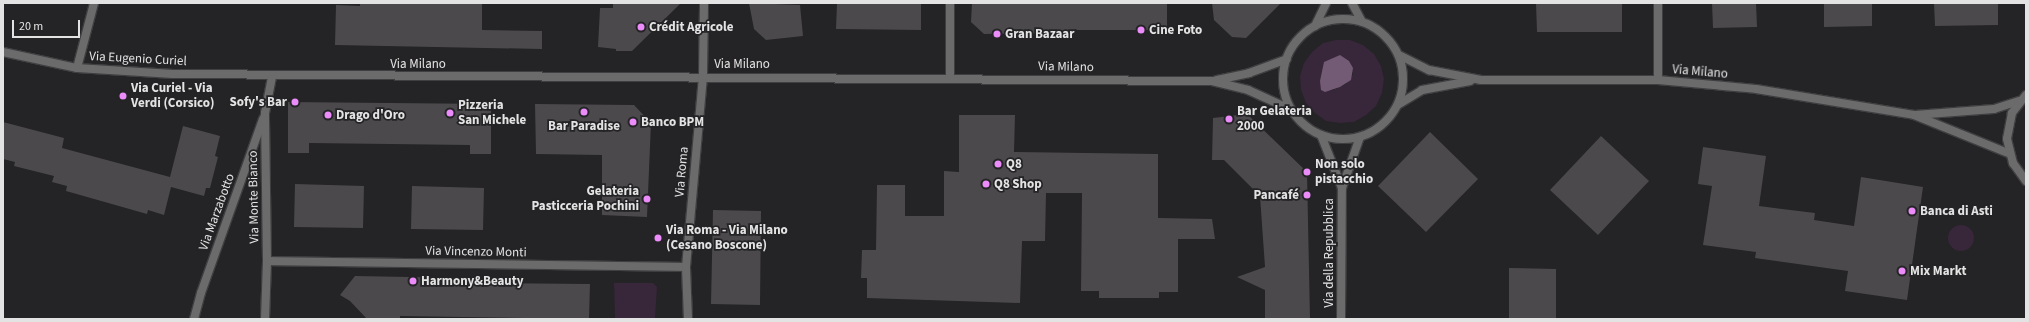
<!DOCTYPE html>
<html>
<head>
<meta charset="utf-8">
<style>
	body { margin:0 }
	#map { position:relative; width:2029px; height:322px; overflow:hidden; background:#242325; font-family:"Source Sans 3",sans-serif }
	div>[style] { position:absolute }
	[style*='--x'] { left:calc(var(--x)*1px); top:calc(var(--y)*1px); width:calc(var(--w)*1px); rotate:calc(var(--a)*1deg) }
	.green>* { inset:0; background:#38263a }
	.round { border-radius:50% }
	.water>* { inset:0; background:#735b76 }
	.building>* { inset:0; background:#4b494c }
	.roads { filter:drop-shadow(1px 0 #3f3e40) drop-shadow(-1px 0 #3f3e40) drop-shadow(0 1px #3f3e40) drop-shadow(0 -1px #3f3e40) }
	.minor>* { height:8px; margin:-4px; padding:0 4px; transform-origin:4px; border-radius:4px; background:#6c6b6c }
	.minor>.ring { margin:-4px; padding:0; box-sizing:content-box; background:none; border:8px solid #6c6b6c; border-radius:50% }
	.tertiary>* { height:8px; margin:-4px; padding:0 4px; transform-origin:4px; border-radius:4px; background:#6c6b6c }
	.dots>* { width:11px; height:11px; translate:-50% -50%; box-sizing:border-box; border:2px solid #242325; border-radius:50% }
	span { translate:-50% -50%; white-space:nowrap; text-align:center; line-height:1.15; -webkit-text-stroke:3.5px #242325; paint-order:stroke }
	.poi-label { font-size:13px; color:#e4e3e4; font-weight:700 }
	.left { translate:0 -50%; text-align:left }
	.right { translate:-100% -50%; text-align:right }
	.street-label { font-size:13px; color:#e4e3e4 }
	.frame { position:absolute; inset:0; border:4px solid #e4e3e4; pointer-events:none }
	.scale { position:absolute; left:12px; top:20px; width:68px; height:18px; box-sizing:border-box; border:2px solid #e4e3e4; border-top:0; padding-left:5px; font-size:12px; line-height:14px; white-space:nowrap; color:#e4e3e4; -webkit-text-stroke:3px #242325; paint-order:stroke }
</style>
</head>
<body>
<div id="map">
	<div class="green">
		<div style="clip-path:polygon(evenodd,1336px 40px,1350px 40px,1363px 45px,1374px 54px,1381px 66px,1384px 79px,1382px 93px,1376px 106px,1366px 115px,1354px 122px,1340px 123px,1326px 121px,1315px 113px,1306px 103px,1301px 90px,1300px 76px,1304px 63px,1312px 52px,1323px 43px,1336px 40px,1349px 61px,1353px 74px,1346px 84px,1331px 91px,1349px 61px)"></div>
		<div class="round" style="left:1948px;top:225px;width:26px;height:26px"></div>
		<div style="clip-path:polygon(614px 283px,653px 283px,657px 287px,655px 319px,615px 319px)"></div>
	</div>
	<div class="water">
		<div style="clip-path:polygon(1340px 55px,1349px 61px,1353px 68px,1351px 80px,1340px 87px,1325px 92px,1321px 90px,1320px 81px,1324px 62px)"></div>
	</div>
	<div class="building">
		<div style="clip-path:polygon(360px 3px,482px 3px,482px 30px,542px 31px,542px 49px,335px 45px,336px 5px,360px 6px)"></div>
		<div style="clip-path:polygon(613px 3px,681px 3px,632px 51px,616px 51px,616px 49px,598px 47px,600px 8px,613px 8px)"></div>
		<div style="clip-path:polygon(749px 3px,800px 5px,803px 36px,766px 40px,754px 29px)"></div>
		<div style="clip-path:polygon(837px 3px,921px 3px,921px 30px,836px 29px)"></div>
		<div style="clip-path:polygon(972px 3px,1167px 3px,1167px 30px,1071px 30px,1071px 33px,984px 34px,971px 22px)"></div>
		<div style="clip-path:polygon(1212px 3px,1281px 3px,1246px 38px,1232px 37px,1214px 20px)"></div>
		<div style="clip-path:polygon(1536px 3px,1622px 3px,1622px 32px,1537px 32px)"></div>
		<div style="clip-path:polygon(1712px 3px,1756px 3px,1757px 27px,1713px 28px)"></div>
		<div style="clip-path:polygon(1824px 3px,1872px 3px,1872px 26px,1824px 27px)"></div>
		<div style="clip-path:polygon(1934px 3px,1998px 3px,1998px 25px,1935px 26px)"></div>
		<div style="clip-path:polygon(288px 102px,491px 104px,491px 154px,470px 154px,470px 145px,309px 143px,309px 153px,288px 153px)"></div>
		<div style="clip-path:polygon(535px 104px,634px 105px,651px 123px,647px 217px,602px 215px,602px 155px,536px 154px)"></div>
		<div style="clip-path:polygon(1247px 114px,1307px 172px,1310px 319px,1265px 319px,1265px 290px,1237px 277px,1265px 267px,1260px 196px,1224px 160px,1212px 160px,1213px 118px)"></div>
		<div style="clip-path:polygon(959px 115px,1015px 115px,1014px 152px,1158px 154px,1158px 218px,1212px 219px,1215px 239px,1178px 239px,1178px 292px,1159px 292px,1159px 298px,1099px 298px,1099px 291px,1081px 291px,1082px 193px,1046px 193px,1045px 241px,1022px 241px,1020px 303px,867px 298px,867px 278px,861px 278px,862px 250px,876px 250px,877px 185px,905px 185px,905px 216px,944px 216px,944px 171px,959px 172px)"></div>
		<div style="clip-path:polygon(3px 122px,64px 138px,62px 148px,170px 177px,183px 126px,220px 136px,215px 156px,218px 157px,210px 188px,206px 188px,204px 196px,171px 187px,164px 215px,148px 210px,147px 214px,66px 191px,67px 186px,52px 182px,54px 176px,14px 166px,15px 162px,3px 159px)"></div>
		<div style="clip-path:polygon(1430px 132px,1478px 179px,1426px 232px,1378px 186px)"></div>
		<div style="clip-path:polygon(1601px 136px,1649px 181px,1598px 235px,1550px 190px)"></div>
		<div style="clip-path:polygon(1703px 147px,1766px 156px,1759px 206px,1815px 213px,1814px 220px,1854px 226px,1861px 177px,1923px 187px,1907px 300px,1845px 291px,1848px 271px,1755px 258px,1756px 252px,1703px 245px,1712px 186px,1698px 184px)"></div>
		<div style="clip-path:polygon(295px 184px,364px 186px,363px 228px,294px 227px)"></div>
		<div style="clip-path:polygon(412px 186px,484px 188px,483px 230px,411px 229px)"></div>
		<div style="clip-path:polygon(713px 210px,761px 211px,760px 305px,711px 304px)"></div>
		<div style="clip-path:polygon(1509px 268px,1556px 269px,1556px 319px,1509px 319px)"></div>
		<div style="clip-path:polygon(355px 276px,465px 278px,465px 283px,590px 284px,589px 319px,400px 316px,400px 319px,367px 319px,350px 301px,340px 295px)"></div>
	</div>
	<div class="roads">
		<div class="minor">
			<div style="--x:1352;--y:3;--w:21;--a:62"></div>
			<div style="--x:1658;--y:3;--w:77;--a:90"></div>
			<div class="ring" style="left:1283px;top:19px;width:112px;height:112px"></div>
			<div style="--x:1315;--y:26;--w:25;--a:-64"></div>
			<div style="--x:3;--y:52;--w:76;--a:12.2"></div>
			<div style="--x:77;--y:68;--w:96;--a:3.6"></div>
			<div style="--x:173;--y:74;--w:1039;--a:0.39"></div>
			<div style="--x:1212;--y:81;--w:37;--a:14"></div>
			<div style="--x:1248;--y:90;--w:48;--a:24.4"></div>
			<div style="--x:1399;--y:55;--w:34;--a:27"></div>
			<div style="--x:1429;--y:70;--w:53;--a:10.9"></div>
			<div style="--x:1481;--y:80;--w:177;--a:0"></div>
			<div style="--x:1658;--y:80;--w:98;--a:5.2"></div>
			<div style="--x:1756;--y:89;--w:160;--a:9.3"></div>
			<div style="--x:1914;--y:115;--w:101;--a:22"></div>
			<div style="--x:77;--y:68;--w:67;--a:-75.3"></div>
			<div style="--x:950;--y:78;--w:75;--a:-90"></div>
			<div style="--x:1217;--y:80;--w:33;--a:-12"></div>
			<div style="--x:1249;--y:73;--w:40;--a:-20.2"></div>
			<div style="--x:1399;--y:104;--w:27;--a:-31"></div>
			<div style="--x:1422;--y:90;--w:49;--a:-10.6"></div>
			<div style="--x:1915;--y:115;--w:79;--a:-4.3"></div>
			<div style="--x:1994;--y:109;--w:26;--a:-18"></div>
			<div style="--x:1321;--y:135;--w:57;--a:68.4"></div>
			<div style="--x:267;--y:261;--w:419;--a:0.8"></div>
			<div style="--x:194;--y:319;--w:27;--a:-75"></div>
			<div style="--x:201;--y:293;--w:185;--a:-70.4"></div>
			<div style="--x:265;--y:319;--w:58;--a:-88"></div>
			<div style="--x:267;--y:261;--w:148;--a:-90.8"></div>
			<div style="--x:265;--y:113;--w:38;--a:-79"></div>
			<div style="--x:688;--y:319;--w:52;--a:-92.2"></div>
			<div style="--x:686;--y:267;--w:192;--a:-84.9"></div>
			<div style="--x:703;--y:76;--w:73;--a:-89.2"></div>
			<div style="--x:1341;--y:319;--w:131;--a:-89.6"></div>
			<div style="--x:1342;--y:188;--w:54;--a:-70.6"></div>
		</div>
		<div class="tertiary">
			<div style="--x:2026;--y:95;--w:23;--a:128"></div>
			<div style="--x:2012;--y:113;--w:26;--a:101"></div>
			<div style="--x:2007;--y:139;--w:25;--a:76"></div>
			<div style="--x:2013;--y:163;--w:22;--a:54"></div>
		</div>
	</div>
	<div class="dots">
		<div style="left:641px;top:27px;background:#ec8cfa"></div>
		<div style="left:1141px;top:30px;background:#ec8cfa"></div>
		<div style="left:997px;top:34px;background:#ec8cfa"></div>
		<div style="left:123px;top:96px;background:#ec8cfa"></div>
		<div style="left:295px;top:102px;background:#ec8cfa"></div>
		<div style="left:584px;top:112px;background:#ec8cfa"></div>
		<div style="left:450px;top:113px;background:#ec8cfa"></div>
		<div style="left:328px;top:115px;background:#ec8cfa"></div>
		<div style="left:1229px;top:119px;background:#ec8cfa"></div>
		<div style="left:633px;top:122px;background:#ec8cfa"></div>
		<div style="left:998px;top:164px;background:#ec8cfa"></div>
		<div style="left:1307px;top:172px;background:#ec8cfa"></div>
		<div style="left:986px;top:184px;background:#ec8cfa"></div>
		<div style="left:1307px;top:195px;background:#ec8cfa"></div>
		<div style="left:647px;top:199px;background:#ec8cfa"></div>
		<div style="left:1912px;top:211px;background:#ec8cfa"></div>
		<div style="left:658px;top:238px;background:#ec8cfa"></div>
		<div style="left:1902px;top:271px;background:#ec8cfa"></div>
		<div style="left:413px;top:281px;background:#ec8cfa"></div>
	</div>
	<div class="poi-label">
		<span class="left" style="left:649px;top:27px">Crédit Agricole</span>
		<span class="left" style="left:1149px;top:30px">Cine Foto</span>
		<span class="left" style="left:1005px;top:34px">Gran Bazaar</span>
		<span class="left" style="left:131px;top:96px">Via Curiel - Via<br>Verdi (Corsico)</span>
		<span class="right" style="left:287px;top:102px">Sofy's Bar</span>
		<span class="left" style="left:458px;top:113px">Pizzeria<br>San Michele</span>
		<span class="left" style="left:1237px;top:119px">Bar Gelateria<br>2000</span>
		<span class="left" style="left:336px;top:115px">Drago d'Oro</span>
		<span class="left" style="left:641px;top:122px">Banco BPM</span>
		<span style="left:584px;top:126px">Bar Paradise</span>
		<span class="left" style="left:1006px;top:164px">Q8</span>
		<span class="left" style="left:1315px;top:172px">Non solo<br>pistacchio</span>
		<span class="left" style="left:994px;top:184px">Q8 Shop</span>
		<span class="right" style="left:639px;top:199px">Gelateria<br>Pasticceria Pochini</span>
		<span class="right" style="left:1299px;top:195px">Pancafé</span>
		<span class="left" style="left:1920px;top:211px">Banca di Asti</span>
		<span class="left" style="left:666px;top:238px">Via Roma - Via Milano<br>(Cesano Boscone)</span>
		<span class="left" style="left:1910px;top:271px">Mix Markt</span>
		<span class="left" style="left:421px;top:281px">Harmony&amp;Beauty</span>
	</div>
	<div class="street-label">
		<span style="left:138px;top:59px;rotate:3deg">Via Eugenio Curiel</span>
		<span style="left:418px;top:64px">Via Milano</span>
		<span style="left:742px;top:64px">Via Milano</span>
		<span style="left:1066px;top:67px;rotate:1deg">Via Milano</span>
		<span style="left:1700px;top:72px;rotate:5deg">Via Milano</span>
		<span style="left:682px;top:172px;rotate:-85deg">Via Roma</span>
		<span style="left:254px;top:197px;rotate:-91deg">Via Monte Bianco</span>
		<span style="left:217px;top:212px;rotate:-70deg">Via Marzabotto</span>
		<span style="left:476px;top:252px;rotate:1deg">Via Vincenzo Monti</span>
		<span style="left:1329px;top:253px;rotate:-90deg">Via della Repubblica</span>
	</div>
	<div class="frame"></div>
	<div class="scale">20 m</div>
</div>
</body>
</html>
